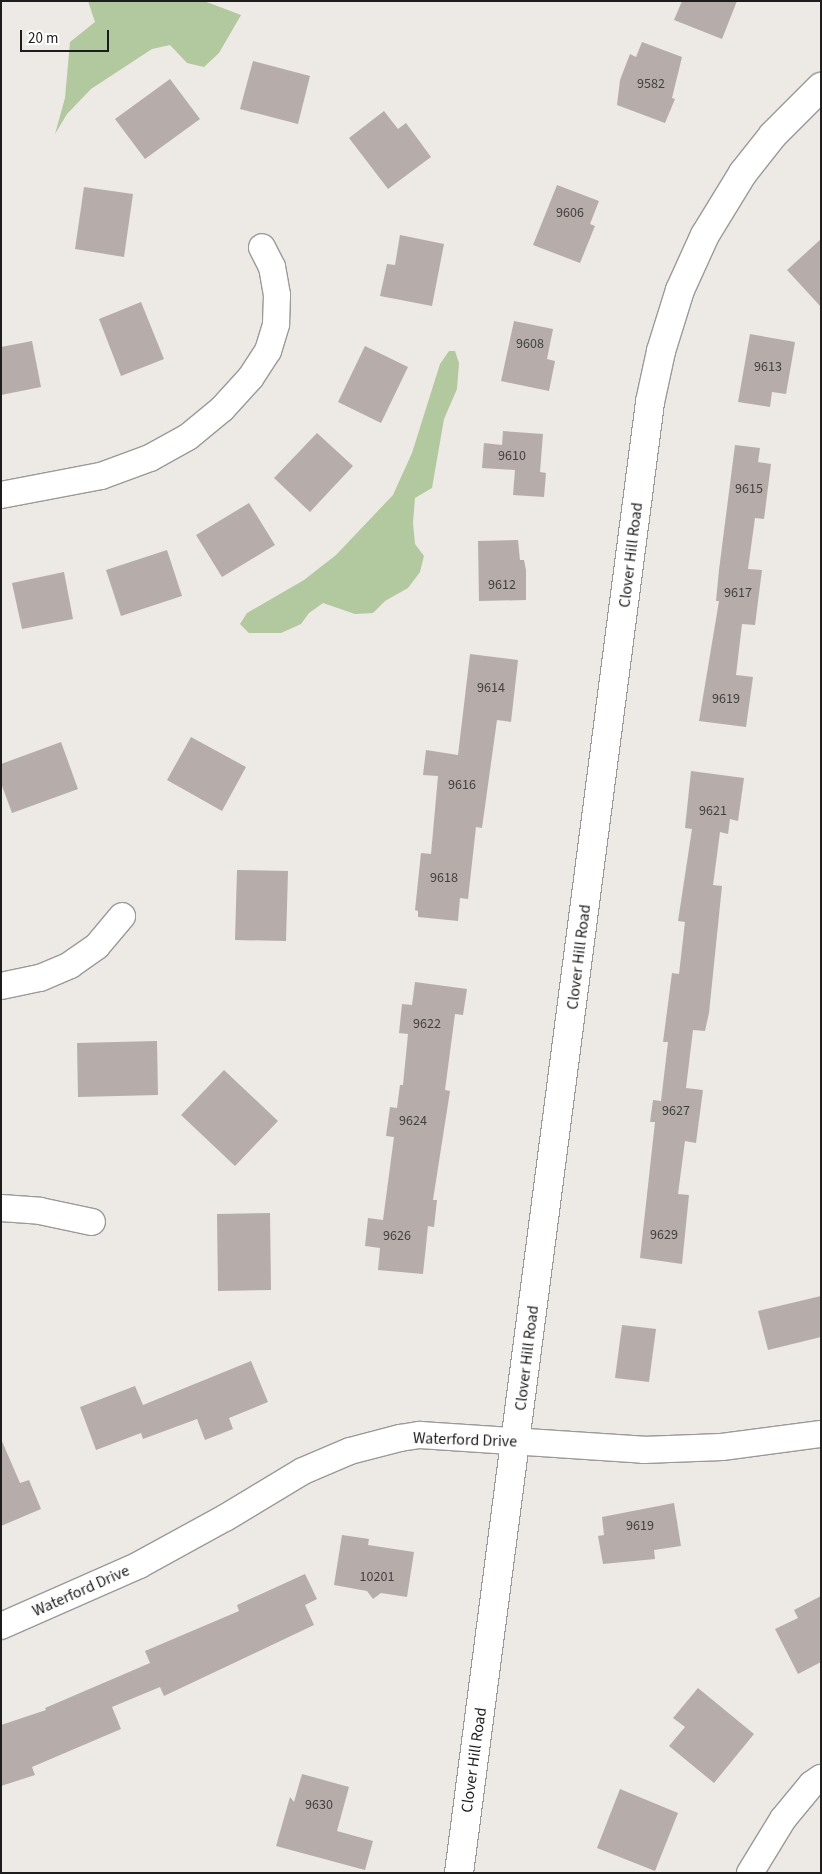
<!DOCTYPE html>
<html>
<head>
<meta charset="utf-8">
<style>
	body { margin:0 }
	#map { position:relative; width:822px; height:1874px; overflow:hidden; background:#ede9e4; font-family:"Source Sans 3",sans-serif }
	div>[style] { position:absolute }
	[style*='--x'] { left:calc(var(--x)*1px); top:calc(var(--y)*1px); width:calc(var(--w)*1px); rotate:calc(var(--a)*1deg) }
	.forest>* { inset:0; background:#b2c89e }
	.building>* { inset:0; background:#b6adaa }
	.roads { filter:drop-shadow(1px 0 #9a9a9a) drop-shadow(-1px 0 #9a9a9a) drop-shadow(0 1px #9a9a9a) drop-shadow(0 -1px #9a9a9a) }
	.minor>* { height:26px; margin:-13px; padding:0 13px; transform-origin:13px; border-radius:13px; background:#fff }
	.tertiary>* { height:28px; margin:-14px; padding:0 14px; transform-origin:14px; border-radius:14px; background:#fff }
	span { translate:-50% -50%; white-space:nowrap; text-align:center; line-height:1.15; -webkit-text-stroke:4.5px #fff; paint-order:stroke }
	.number-label { font-size:14px; color:#434140 }
	.number-label span { -webkit-text-stroke-width:0 }
	.street-label { font-size:16px; color:#1d1d1d }
	.frame { position:absolute; inset:0; border:2px solid #1d1d1d; pointer-events:none }
	.scale { position:absolute; left:20px; top:30px; width:89px; height:22px; box-sizing:border-box; border:2px solid #1d1d1d; border-top:0; padding-left:6px; font-size:15px; line-height:18px; white-space:nowrap; color:#1d1d1d; -webkit-text-stroke:4px #fff; paint-order:stroke }
</style>
</head>
<body>
<div id="map">
	<div class="forest">
		<div style="clip-path:polygon(88px 1px,204px 1px,241px 15px,219px 53px,204px 67px,187px 63px,170px 45px,152px 49px,91px 89px,67px 114px,55px 134px,65px 98px,70px 42px,95px 22px)"></div>
		<div style="clip-path:polygon(449px 351px,455px 351px,459px 363px,457px 389px,444px 419px,432px 488px,415px 498px,413px 523px,415px 544px,424px 556px,420px 572px,408px 588px,385px 601px,373px 613px,355px 614px,323px 603px,309px 613px,301px 624px,281px 633px,249px 633px,240px 624px,247px 613px,304px 580px,336px 555px,393px 495px,412px 453px,440px 364px)"></div>
	</div>
	<div class="building">
		<div style="clip-path:polygon(682px 1px,737px 1px,722px 39px,674px 20px)"></div>
		<div style="clip-path:polygon(642px 42px,682px 57px,672px 98px,675px 99px,665px 123px,617px 105px,620px 80px,630px 54px,636px 57px)"></div>
		<div style="clip-path:polygon(253px 61px,310px 76px,298px 124px,240px 109px)"></div>
		<div style="clip-path:polygon(170px 79px,200px 119px,145px 159px,115px 119px)"></div>
		<div style="clip-path:polygon(384px 111px,398px 129px,406px 123px,431px 157px,388px 189px,349px 138px)"></div>
		<div style="clip-path:polygon(557px 185px,599px 201px,590px 224px,595px 226px,580px 263px,533px 245px)"></div>
		<div style="clip-path:polygon(84px 187px,133px 194px,124px 257px,75px 249px)"></div>
		<div style="clip-path:polygon(400px 235px,444px 244px,432px 306px,380px 296px,387px 264px,395px 265px)"></div>
		<div style="clip-path:polygon(821px 239px,821px 307px,787px 270px)"></div>
		<div style="clip-path:polygon(141px 302px,164px 359px,121px 376px,99px 319px)"></div>
		<div style="clip-path:polygon(514px 321px,553px 329px,547px 359px,555px 361px,549px 391px,501px 381px)"></div>
		<div style="clip-path:polygon(750px 334px,795px 342px,786px 394px,772px 392px,770px 407px,738px 402px)"></div>
		<div style="clip-path:polygon(32px 341px,41px 387px,1px 395px,1px 347px)"></div>
		<div style="clip-path:polygon(365px 346px,408px 367px,381px 423px,338px 402px)"></div>
		<div style="clip-path:polygon(503px 431px,543px 434px,540px 472px,546px 473px,544px 497px,513px 495px,515px 470px,482px 468px,484px 443px,502px 445px)"></div>
		<div style="clip-path:polygon(317px 433px,353px 466px,310px 512px,274px 478px)"></div>
		<div style="clip-path:polygon(735px 445px,760px 448px,758px 462px,771px 464px,764px 519px,755px 518px,748px 569px,762px 570px,755px 625px,742px 624px,736px 675px,753px 677px,746px 727px,699px 721px,719px 601px,716px 601px,719px 570px)"></div>
		<div style="clip-path:polygon(249px 503px,275px 545px,222px 577px,196px 535px)"></div>
		<div style="clip-path:polygon(518px 540px,520px 560px,524px 560px,526px 570px,526px 600px,479px 601px,478px 541px)"></div>
		<div style="clip-path:polygon(167px 550px,182px 596px,121px 616px,106px 570px)"></div>
		<div style="clip-path:polygon(64px 572px,73px 619px,22px 629px,12px 583px)"></div>
		<div style="clip-path:polygon(470px 654px,518px 660px,511px 722px,497px 720px,482px 828px,476px 827px,468px 899px,460px 898px,458px 921px,418px 917px,418px 911px,415px 910px,421px 853px,431px 854px,438px 776px,423px 775px,426px 750px,458px 755px)"></div>
		<div style="clip-path:polygon(191px 737px,246px 767px,222px 811px,167px 780px)"></div>
		<div style="clip-path:polygon(61px 742px,78px 789px,12px 813px,1px 783px,1px 764px)"></div>
		<div style="clip-path:polygon(691px 771px,744px 778px,738px 821px,730px 819px,728px 834px,720px 832px,713px 885px,722px 886px,709px 1013px,705px 1031px,693px 1030px,686px 1088px,703px 1090px,696px 1143px,685px 1141px,678px 1194px,689px 1195px,682px 1264px,640px 1258px,655px 1122px,650px 1122px,653px 1100px,661px 1101px,668px 1042px,663px 1042px,672px 973px,679px 974px,685px 922px,678px 921px,692px 829px,685px 828px)"></div>
		<div style="clip-path:polygon(237px 870px,288px 871px,286px 941px,235px 940px)"></div>
		<div style="clip-path:polygon(415px 982px,467px 989px,463px 1015px,455px 1014px,445px 1090px,450px 1091px,433px 1200px,437px 1200px,434px 1227px,428px 1226px,423px 1274px,378px 1270px,380px 1248px,365px 1246px,368px 1218px,383px 1220px,394px 1137px,386px 1136px,390px 1107px,397px 1108px,400px 1085px,403px 1085px,408px 1034px,399px 1033px,402px 1004px,412px 1005px)"></div>
		<div style="clip-path:polygon(157px 1041px,158px 1095px,78px 1097px,77px 1043px)"></div>
		<div style="clip-path:polygon(224px 1070px,278px 1121px,235px 1166px,181px 1115px)"></div>
		<div style="clip-path:polygon(270px 1213px,271px 1290px,218px 1291px,217px 1214px)"></div>
		<div style="clip-path:polygon(821px 1296px,821px 1337px,768px 1350px,758px 1311px)"></div>
		<div style="clip-path:polygon(622px 1325px,656px 1329px,649px 1382px,615px 1378px)"></div>
		<div style="clip-path:polygon(251px 1361px,268px 1402px,229px 1418px,233px 1429px,205px 1440px,197px 1419px,143px 1439px,141px 1433px,96px 1450px,80px 1407px,135px 1386px,143px 1405px)"></div>
		<div style="clip-path:polygon(1px 1439px,20px 1483px,29px 1480px,41px 1509px,1px 1526px)"></div>
		<div style="clip-path:polygon(674px 1503px,681px 1546px,654px 1550px,655px 1559px,603px 1564px,598px 1536px,604px 1535px,602px 1517px)"></div>
		<div style="clip-path:polygon(342px 1535px,369px 1539px,368px 1545px,414px 1552px,407px 1597px,381px 1593px,373px 1599px,367px 1591px,334px 1585px)"></div>
		<div style="clip-path:polygon(305px 1574px,317px 1599px,305px 1605px,314px 1625px,164px 1696px,160px 1687px,112px 1707px,121px 1729px,32px 1767px,35px 1775px,1px 1786px,1px 1725px,46px 1710px,45px 1708px,150px 1663px,145px 1651px,239px 1611px,237px 1605px)"></div>
		<div style="clip-path:polygon(821px 1596px,821px 1662px,798px 1674px,775px 1629px,798px 1618px,794px 1610px)"></div>
		<div style="clip-path:polygon(698px 1688px,754px 1734px,714px 1783px,669px 1746px,685px 1727px,673px 1718px)"></div>
		<div style="clip-path:polygon(302px 1774px,349px 1787px,337px 1831px,373px 1841px,365px 1870px,276px 1846px,290px 1797px,294px 1802px)"></div>
		<div style="clip-path:polygon(620px 1789px,678px 1813px,655px 1871px,597px 1848px)"></div>
	</div>
	<div class="roads">
		<div class="minor">
			<div style="--x:1;--y:495;--w:102;--a:-10.8"></div>
			<div style="--x:101;--y:476;--w:52;--a:-20.2"></div>
			<div style="--x:150;--y:458;--w:43;--a:-28.9"></div>
			<div style="--x:188;--y:437;--w:44;--a:-39.5"></div>
			<div style="--x:222;--y:409;--w:43;--a:-47.8"></div>
			<div style="--x:251;--y:377;--w:31;--a:-57"></div>
			<div style="--x:268;--y:351;--w:28;--a:-73"></div>
			<div style="--x:276;--y:324;--w:29;--a:-88"></div>
			<div style="--x:277;--y:295;--w:28;--a:-100"></div>
			<div style="--x:272;--y:267;--w:22;--a:-117"></div>
			<div style="--x:1;--y:986;--w:40;--a:-12"></div>
			<div style="--x:40;--y:978;--w:33;--a:-23"></div>
			<div style="--x:70;--y:965;--w:33;--a:-35"></div>
			<div style="--x:97;--y:946;--w:39;--a:-50"></div>
			<div style="--x:1;--y:1208;--w:39;--a:4"></div>
			<div style="--x:40;--y:1211;--w:53;--a:11.9"></div>
			<div style="--x:1;--y:1626;--w:151;--a:-23.8"></div>
			<div style="--x:139;--y:1565;--w:98;--a:-28.7"></div>
			<div style="--x:225;--y:1518;--w:91;--a:-31.1"></div>
			<div style="--x:303;--y:1471;--w:51;--a:-23.1"></div>
			<div style="--x:350;--y:1451;--w:52;--a:-14.6"></div>
			<div style="--x:400;--y:1438;--w:20;--a:-9"></div>
			<div style="--x:420;--y:1435;--w:224;--a:3.8"></div>
			<div style="--x:643;--y:1450;--w:79;--a:-2.2"></div>
			<div style="--x:722;--y:1447;--w:100;--a:-7.5"></div>
			<div style="--x:750;--y:1873;--w:63;--a:-58.6"></div>
			<div style="--x:783;--y:1819;--w:45;--a:-50.4"></div>
			<div style="--x:812;--y:1784;--w:11;--a:-34"></div>
		</div>
		<div class="tertiary">
			<div style="--x:459;--y:1873;--w:1483;--a:-82.6"></div>
			<div style="--x:650;--y:402;--w:52;--a:-77.8"></div>
			<div style="--x:661;--y:351;--w:64;--a:-72.7"></div>
			<div style="--x:680;--y:290;--w:60;--a:-65.6"></div>
			<div style="--x:705;--y:235;--w:73;--a:-58.5"></div>
			<div style="--x:743;--y:173;--w:48;--a:-51.7"></div>
			<div style="--x:773;--y:135;--w:68;--a:-45"></div>
		</div>
	</div>
	<div class="number-label">
		<span style="left:651px;top:84px">9582</span>
		<span style="left:570px;top:213px">9606</span>
		<span style="left:530px;top:344px">9608</span>
		<span style="left:768px;top:367px">9613</span>
		<span style="left:512px;top:456px">9610</span>
		<span style="left:749px;top:489px">9615</span>
		<span style="left:502px;top:585px">9612</span>
		<span style="left:738px;top:593px">9617</span>
		<span style="left:491px;top:688px">9614</span>
		<span style="left:726px;top:699px">9619</span>
		<span style="left:462px;top:785px">9616</span>
		<span style="left:713px;top:811px">9621</span>
		<span style="left:444px;top:878px">9618</span>
		<span style="left:427px;top:1024px">9622</span>
		<span style="left:676px;top:1111px">9627</span>
		<span style="left:413px;top:1121px">9624</span>
		<span style="left:664px;top:1235px">9629</span>
		<span style="left:397px;top:1236px">9626</span>
		<span style="left:640px;top:1526px">9619</span>
		<span style="left:377px;top:1577px">10201</span>
		<span style="left:319px;top:1805px">9630</span>
	</div>
	<div class="street-label">
		<span style="left:631px;top:555px;rotate:-83deg">Clover Hill Road</span>
		<span style="left:579px;top:957px;rotate:-83deg">Clover Hill Road</span>
		<span style="left:527px;top:1358px;rotate:-83deg">Clover Hill Road</span>
		<span style="left:465px;top:1440px;rotate:2deg">Waterford Drive</span>
		<span style="left:81px;top:1591px;rotate:-24deg">Waterford Drive</span>
		<span style="left:474px;top:1760px;rotate:-82deg">Clover Hill Road</span>
	</div>
	<div class="frame"></div>
	<div class="scale">20 m</div>
</div>
</body>
</html>
